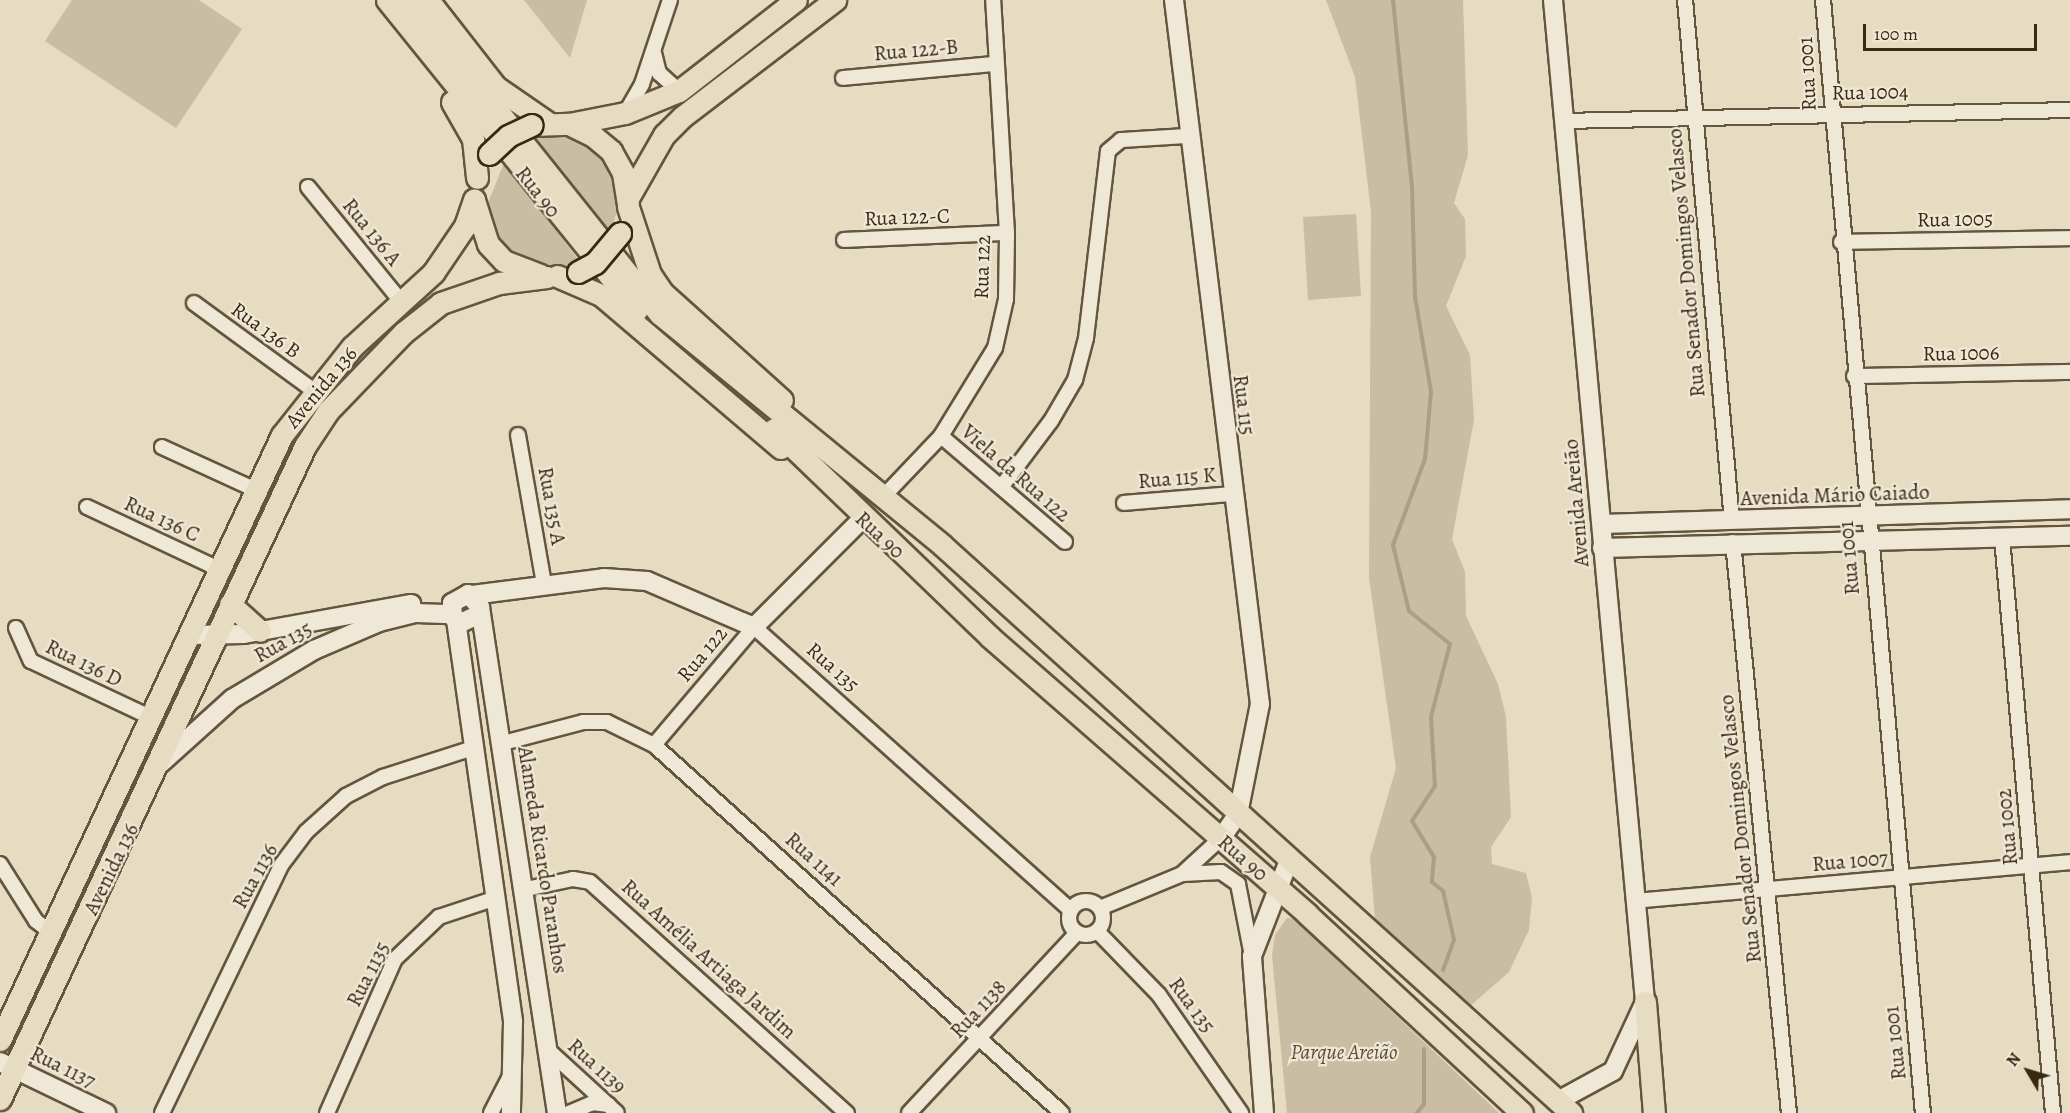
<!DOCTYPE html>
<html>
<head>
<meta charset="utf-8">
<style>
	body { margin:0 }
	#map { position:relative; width:2070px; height:1113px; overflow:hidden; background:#e6dcc1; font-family:Alegreya,serif }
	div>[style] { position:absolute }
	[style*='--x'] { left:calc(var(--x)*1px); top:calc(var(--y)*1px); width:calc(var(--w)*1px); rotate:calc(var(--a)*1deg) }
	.green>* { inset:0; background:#c9bda3 }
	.stream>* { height:4px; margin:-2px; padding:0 2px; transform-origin:2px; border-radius:2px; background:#ab9f86 }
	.roads { filter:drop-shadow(2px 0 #64553e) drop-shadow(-2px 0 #64553e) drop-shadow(0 2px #64553e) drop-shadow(0 -2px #64553e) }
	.street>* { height:14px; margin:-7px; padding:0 7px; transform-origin:7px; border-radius:7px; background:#efe8d7 }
	.street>.ring { margin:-7px; padding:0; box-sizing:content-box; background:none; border:14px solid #efe8d7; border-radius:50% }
	.secondary>* { height:18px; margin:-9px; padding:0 9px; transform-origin:9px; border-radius:9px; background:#efe8d7 }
	.primary>* { height:21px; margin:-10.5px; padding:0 10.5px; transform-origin:10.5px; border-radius:10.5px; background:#e6dcc1 }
	.bridges { filter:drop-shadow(2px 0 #392812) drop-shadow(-2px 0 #392812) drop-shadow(0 2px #392812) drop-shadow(0 -2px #392812) }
	.primary-bridge>* { height:21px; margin:-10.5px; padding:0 10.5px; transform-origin:10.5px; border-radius:10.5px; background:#e6dcc1 }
	span { translate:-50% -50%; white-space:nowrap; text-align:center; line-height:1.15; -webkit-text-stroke:4.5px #efe8d7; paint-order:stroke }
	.street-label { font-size:21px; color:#392812 }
	.park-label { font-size:21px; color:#5d4d36; font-style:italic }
	.north { position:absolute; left:1998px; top:1041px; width:60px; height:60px; -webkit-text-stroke:4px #efe8d7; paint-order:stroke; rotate:308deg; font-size:16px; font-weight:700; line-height:24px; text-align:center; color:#392812 }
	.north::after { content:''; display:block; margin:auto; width:21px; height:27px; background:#392812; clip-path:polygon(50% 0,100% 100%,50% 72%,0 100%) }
	.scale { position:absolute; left:1863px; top:24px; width:174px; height:27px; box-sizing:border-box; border:3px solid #392812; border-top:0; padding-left:8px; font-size:18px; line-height:21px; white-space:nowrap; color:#392812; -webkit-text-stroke:4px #efe8d7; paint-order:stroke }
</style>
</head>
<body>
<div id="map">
	<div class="green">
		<div style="clip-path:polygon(72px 0,199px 0,242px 29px,176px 128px,45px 41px)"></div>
		<div style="clip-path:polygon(524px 0,587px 0,570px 58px)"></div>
		<div style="clip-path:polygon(1326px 0,1463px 0,1468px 155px,1454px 203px,1465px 219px,1466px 256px,1446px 306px,1470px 355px,1474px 420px,1452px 539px,1465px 572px,1466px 616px,1498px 684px,1506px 717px,1511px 817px,1491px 847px,1492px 864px,1526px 873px,1532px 898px,1529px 930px,1509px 972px,1470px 1006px,1375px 919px,1370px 857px,1396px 768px,1369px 578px,1371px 212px,1355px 77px)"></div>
		<div style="clip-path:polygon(548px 132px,571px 132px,611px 163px,621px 197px,609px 238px,533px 137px)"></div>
		<div style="clip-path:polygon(504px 163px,535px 203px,580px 262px,562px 267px,539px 264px,516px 255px,498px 237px,488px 203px)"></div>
		<div style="clip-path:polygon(1356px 214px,1361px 296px,1308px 300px,1303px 217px)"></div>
		<div style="clip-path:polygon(1287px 918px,1294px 919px,1499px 1113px,1287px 1113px,1272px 955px,1275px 935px)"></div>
	</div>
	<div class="stream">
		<div style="--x:1393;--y:0;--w:188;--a:84.2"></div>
		<div style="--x:1412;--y:187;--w:110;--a:88.4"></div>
		<div style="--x:1415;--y:297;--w:96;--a:80.4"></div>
		<div style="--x:1431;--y:392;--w:67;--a:95.1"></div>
		<div style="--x:1425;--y:459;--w:92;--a:110.4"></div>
		<div style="--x:1393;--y:545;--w:68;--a:76.4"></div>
		<div style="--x:1409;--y:611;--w:53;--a:38.8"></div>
		<div style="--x:1450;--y:644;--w:75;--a:104.6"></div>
		<div style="--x:1431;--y:717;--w:69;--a:86.7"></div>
		<div style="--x:1435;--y:786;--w:42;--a:123.3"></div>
		<div style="--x:1412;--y:821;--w:42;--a:58.6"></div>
		<div style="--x:1434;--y:857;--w:25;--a:95"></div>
		<div style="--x:1432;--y:882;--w:14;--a:39"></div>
		<div style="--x:1443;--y:891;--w:50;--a:77.3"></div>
		<div style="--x:1454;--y:940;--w:32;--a:110"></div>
		<div style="--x:1417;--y:1113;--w:11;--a:-52"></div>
		<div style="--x:1424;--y:1104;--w:55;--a:-90"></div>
	</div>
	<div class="roads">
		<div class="street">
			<div style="--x:1685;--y:0;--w:523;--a:84.85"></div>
			<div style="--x:1823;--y:0;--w:1117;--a:84.87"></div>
			<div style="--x:654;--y:53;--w:21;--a:76"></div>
			<div style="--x:659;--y:73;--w:27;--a:42"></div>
			<div style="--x:843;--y:78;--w:152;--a:-5.3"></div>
			<div style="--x:626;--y:112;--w:32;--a:-60"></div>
			<div style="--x:642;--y:84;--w:89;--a:-71.6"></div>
			<div style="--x:1563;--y:121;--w:507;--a:-1.24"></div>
			<div style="--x:308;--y:187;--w:151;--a:50.9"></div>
			<div style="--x:844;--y:240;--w:163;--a:-2.5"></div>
			<div style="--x:1841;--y:242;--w:229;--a:-1"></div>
			<div style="--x:194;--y:303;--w:147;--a:36.2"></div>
			<div style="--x:1854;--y:376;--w:216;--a:-1.1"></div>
			<div style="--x:518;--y:435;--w:151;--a:80.1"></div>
			<div style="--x:941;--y:436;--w:163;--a:40.5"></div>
			<div style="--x:162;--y:447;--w:103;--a:24.6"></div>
			<div style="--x:1002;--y:486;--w:81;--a:-53"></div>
			<div style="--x:1051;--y:421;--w:48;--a:-59.7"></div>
			<div style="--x:1075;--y:380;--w:43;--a:-75.3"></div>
			<div style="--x:1086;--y:338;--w:188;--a:-83.3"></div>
			<div style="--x:1108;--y:151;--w:17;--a:-40"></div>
			<div style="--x:1121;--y:140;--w:66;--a:-3.5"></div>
			<div style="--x:883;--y:497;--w:84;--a:-46.4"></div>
			<div style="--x:941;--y:436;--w:103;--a:-58.5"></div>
			<div style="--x:995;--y:348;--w:50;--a:-77.3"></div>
			<div style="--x:1006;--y:299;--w:66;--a:-89.1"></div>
			<div style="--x:1007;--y:233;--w:233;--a:-93.4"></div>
			<div style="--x:1124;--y:503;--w:108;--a:-4.8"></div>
			<div style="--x:87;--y:507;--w:146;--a:25.2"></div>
			<div style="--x:2002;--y:538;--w:577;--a:84.93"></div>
			<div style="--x:1733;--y:542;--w:574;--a:84.4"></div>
			<div style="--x:16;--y:628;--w:36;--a:66"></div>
			<div style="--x:31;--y:661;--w:134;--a:25.2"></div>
			<div style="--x:503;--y:743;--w:83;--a:-14.7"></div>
			<div style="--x:583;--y:722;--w:24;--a:0"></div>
			<div style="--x:607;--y:722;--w:52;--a:26.1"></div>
			<div style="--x:654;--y:745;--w:549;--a:42.05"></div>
			<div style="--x:654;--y:745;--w:155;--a:-49.7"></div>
			<div style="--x:754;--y:627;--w:425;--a:41.8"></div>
			<div style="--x:0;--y:864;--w:67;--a:57.7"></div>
			<div style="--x:36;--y:921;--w:21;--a:37"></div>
			<div style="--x:1183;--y:874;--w:38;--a:-3"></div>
			<div style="--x:1221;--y:872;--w:21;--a:35"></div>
			<div style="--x:1238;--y:884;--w:73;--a:79"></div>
			<div style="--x:526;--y:889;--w:48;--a:-12"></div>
			<div style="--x:573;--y:879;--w:17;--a:10"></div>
			<div style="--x:590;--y:882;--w:346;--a:42"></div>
			<div style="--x:1634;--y:901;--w:438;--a:-5.1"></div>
			<div class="ring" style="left:1069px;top:901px;width:20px;height:20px"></div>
			<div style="--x:1100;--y:908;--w:89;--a:-22.5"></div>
			<div style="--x:1182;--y:874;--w:53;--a:-42.7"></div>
			<div style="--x:1097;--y:931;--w:89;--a:45.9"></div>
			<div style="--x:1159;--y:995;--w:144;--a:55.2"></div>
			<div style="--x:548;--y:1050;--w:93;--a:42.4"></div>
			<div style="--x:162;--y:1113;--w:276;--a:-64.3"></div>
			<div style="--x:282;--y:864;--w:40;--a:-53"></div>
			<div style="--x:306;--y:832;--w:54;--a:-42"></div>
			<div style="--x:346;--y:796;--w:42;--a:-27.2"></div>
			<div style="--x:383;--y:777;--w:95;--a:-17.9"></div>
			<div style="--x:327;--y:1113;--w:168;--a:-66.2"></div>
			<div style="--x:395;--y:959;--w:61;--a:-43.7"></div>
			<div style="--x:439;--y:917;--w:57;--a:-18.4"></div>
			<div style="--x:491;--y:1113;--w:42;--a:-62.8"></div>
			<div style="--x:569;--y:1113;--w:25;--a:-23"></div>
			<div style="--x:592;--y:1103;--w:17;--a:7"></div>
			<div style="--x:909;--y:1113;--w:246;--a:-47"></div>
		</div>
		<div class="secondary">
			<div style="--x:1174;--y:0;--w:709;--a:83.04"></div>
			<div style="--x:1260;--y:704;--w:112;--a:101.3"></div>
			<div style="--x:1238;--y:814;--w:29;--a:125"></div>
			<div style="--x:1553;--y:0;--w:1006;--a:84.75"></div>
			<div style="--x:1645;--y:1002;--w:76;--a:114.9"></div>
			<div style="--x:1613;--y:1071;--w:63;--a:151.4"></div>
			<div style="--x:1602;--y:524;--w:468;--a:-1.8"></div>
			<div style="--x:1602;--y:548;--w:468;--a:-1.5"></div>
			<div style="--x:472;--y:595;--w:133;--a:-7.3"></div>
			<div style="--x:604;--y:578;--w:43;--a:4"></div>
			<div style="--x:647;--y:581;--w:116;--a:23.3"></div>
			<div style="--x:754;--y:627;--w:154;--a:-45"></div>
			<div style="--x:480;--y:614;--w:21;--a:155"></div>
			<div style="--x:461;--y:623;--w:10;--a:-143"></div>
			<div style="--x:453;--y:617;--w:14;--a:-94"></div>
			<div style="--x:452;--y:603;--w:18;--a:-29"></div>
			<div style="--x:468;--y:594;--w:18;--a:47"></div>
			<div style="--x:480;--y:607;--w:512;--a:81.35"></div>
			<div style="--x:456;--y:620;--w:406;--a:81.9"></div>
			<div style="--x:513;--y:1022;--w:91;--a:91.3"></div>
			<div style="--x:191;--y:635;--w:53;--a:-1.1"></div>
			<div style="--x:244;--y:634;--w:170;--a:-10.2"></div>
			<div style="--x:161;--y:763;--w:96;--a:-42"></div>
			<div style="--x:232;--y:699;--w:96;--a:-30.9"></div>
			<div style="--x:314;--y:650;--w:71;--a:-23.3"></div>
			<div style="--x:379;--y:622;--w:38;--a:-14"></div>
			<div style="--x:416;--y:613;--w:36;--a:2"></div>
			<div style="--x:0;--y:1062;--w:118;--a:25.7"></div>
			<div style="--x:1264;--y:1113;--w:157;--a:-94.4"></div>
			<div style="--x:1252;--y:956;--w:105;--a:-68.8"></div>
		</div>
		<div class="primary">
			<div style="--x:387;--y:0;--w:398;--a:51.1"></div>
			<div style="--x:409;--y:0;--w:402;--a:51.4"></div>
			<div style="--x:660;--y:314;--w:365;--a:39.3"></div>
			<div style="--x:942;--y:545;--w:848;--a:42.08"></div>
			<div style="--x:428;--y:0;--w:110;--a:52"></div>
			<div style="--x:496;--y:87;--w:62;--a:34.5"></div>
			<div style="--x:452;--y:102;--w:43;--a:60.4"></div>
			<div style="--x:473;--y:139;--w:39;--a:84"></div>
			<div style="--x:569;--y:124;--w:57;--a:-11.1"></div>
			<div style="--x:625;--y:113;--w:58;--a:-22.2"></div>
			<div style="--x:679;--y:91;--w:148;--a:-37.9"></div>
			<div style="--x:532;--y:125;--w:37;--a:-2"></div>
			<div style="--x:569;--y:124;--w:25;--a:26"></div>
			<div style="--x:592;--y:135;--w:25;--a:40"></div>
			<div style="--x:611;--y:151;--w:25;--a:61"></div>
			<div style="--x:623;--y:173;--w:31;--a:81"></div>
			<div style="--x:628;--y:198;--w:73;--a:-60.3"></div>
			<div style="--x:664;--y:135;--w:25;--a:-45"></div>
			<div style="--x:682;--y:117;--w:193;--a:-37.4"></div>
			<div style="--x:474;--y:200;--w:46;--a:72.3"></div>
			<div style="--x:488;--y:244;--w:23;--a:47"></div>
			<div style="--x:504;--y:261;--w:39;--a:21"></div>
			<div style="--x:628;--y:207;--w:71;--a:71.8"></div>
			<div style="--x:650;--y:274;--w:23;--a:56"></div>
			<div style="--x:663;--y:293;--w:160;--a:42"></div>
			<div style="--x:557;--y:276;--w:48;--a:23.4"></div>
			<div style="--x:601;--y:295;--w:236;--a:40.4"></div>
			<div style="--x:774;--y:429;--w:300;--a:43.9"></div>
			<div style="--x:990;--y:637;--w:421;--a:41.1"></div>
			<div style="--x:1307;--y:914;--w:293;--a:42.8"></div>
			<div style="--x:230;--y:604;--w:40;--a:42"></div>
			<div style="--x:1645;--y:1002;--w:111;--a:85.4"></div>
			<div style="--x:0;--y:1040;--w:667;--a:-65.01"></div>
			<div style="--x:282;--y:435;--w:112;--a:-51.5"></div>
			<div style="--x:352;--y:347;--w:110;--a:-42.4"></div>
			<div style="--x:433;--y:273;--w:57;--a:-55.8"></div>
			<div style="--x:465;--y:226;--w:28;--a:-71"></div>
			<div style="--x:0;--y:1099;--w:721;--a:-64.96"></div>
			<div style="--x:305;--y:446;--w:42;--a:-56.7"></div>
			<div style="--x:328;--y:411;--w:108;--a:-46.1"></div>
			<div style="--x:403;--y:333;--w:48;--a:-38.3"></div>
			<div style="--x:441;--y:303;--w:61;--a:-19"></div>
			<div style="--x:499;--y:283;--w:48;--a:-7.1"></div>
		</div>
	</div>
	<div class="bridges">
		<div class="primary-bridge">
			<div style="--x:489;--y:154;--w:26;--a:-43"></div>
			<div style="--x:508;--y:136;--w:26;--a:-25"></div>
			<div style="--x:578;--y:272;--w:19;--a:-28"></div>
			<div style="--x:595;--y:263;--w:39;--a:-50"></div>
		</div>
	</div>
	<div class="street-label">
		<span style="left:916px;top:50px;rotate:-5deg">Rua 122-B</span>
		<span style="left:1807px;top:74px;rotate:-93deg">Rua 1001</span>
		<span style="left:1870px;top:92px;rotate:-1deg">Rua 1004</span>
		<span style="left:538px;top:192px;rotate:52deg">Rua 90</span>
		<span style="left:907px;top:217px;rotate:-2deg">Rua 122-C</span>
		<span style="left:1955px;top:219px;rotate:-1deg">Rua 1005</span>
		<span style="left:372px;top:232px;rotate:51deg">Rua 136 A</span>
		<span style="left:1686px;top:263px;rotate:-95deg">Rua Senador Domingos Velasco</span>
		<span style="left:982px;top:267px;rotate:-88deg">Rua 122</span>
		<span style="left:266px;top:330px;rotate:36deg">Rua 136 B</span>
		<span style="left:1961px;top:353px;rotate:-1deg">Rua 1006</span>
		<span style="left:321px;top:387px;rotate:-50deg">Avenida 136</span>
		<span style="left:1244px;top:405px;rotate:83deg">Rua 115</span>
		<span style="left:1016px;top:473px;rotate:41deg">Viela da Rua 122</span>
		<span style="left:1177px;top:478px;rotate:-5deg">Rua 115 K</span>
		<span style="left:1835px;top:495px;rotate:-2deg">Avenida Mário Caiado</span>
		<span style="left:1576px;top:503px;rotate:-95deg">Avenida Areião</span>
		<span style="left:552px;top:506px;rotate:80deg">Rua 135 A</span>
		<span style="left:162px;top:519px;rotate:25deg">Rua 136 C</span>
		<span style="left:880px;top:535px;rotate:43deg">Rua 90</span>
		<span style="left:1849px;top:558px;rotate:-95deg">Rua 1001</span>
		<span style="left:283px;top:642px;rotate:-29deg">Rua 135</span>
		<span style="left:702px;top:654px;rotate:-50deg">Rua 122</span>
		<span style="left:84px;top:663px;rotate:26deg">Rua 136 D</span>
		<span style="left:833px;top:667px;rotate:42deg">Rua 135</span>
		<span style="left:2007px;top:827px;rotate:-95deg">Rua 1002</span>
		<span style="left:1740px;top:829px;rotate:-96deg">Rua Senador Domingos Velasco</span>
		<span style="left:1243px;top:858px;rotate:41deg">Rua 90</span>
		<span style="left:814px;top:859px;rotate:42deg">Rua 1141</span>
		<span style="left:543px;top:860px;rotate:81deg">Alameda Ricardo Paranhos</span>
		<span style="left:1850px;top:861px;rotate:-5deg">Rua 1007</span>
		<span style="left:111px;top:869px;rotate:-64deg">Avenida 136</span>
		<span style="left:255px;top:876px;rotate:-61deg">Rua 1136</span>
		<span style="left:709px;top:959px;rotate:42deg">Rua Amélia Artiaga Jardim</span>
		<span style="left:368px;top:974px;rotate:-63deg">Rua 1135</span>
		<span style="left:1192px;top:1005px;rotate:54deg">Rua 135</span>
		<span style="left:978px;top:1009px;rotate:-47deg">Rua 1138</span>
		<span style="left:1895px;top:1043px;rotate:-96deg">Rua 1001</span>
		<span style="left:597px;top:1066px;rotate:42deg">Rua 1139</span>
		<span style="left:63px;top:1067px;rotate:26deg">Rua 1137</span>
	</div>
	<div class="park-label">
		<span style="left:1344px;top:1052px">Parque Areião</span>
	</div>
	<div class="north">N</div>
	<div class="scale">100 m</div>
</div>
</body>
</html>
